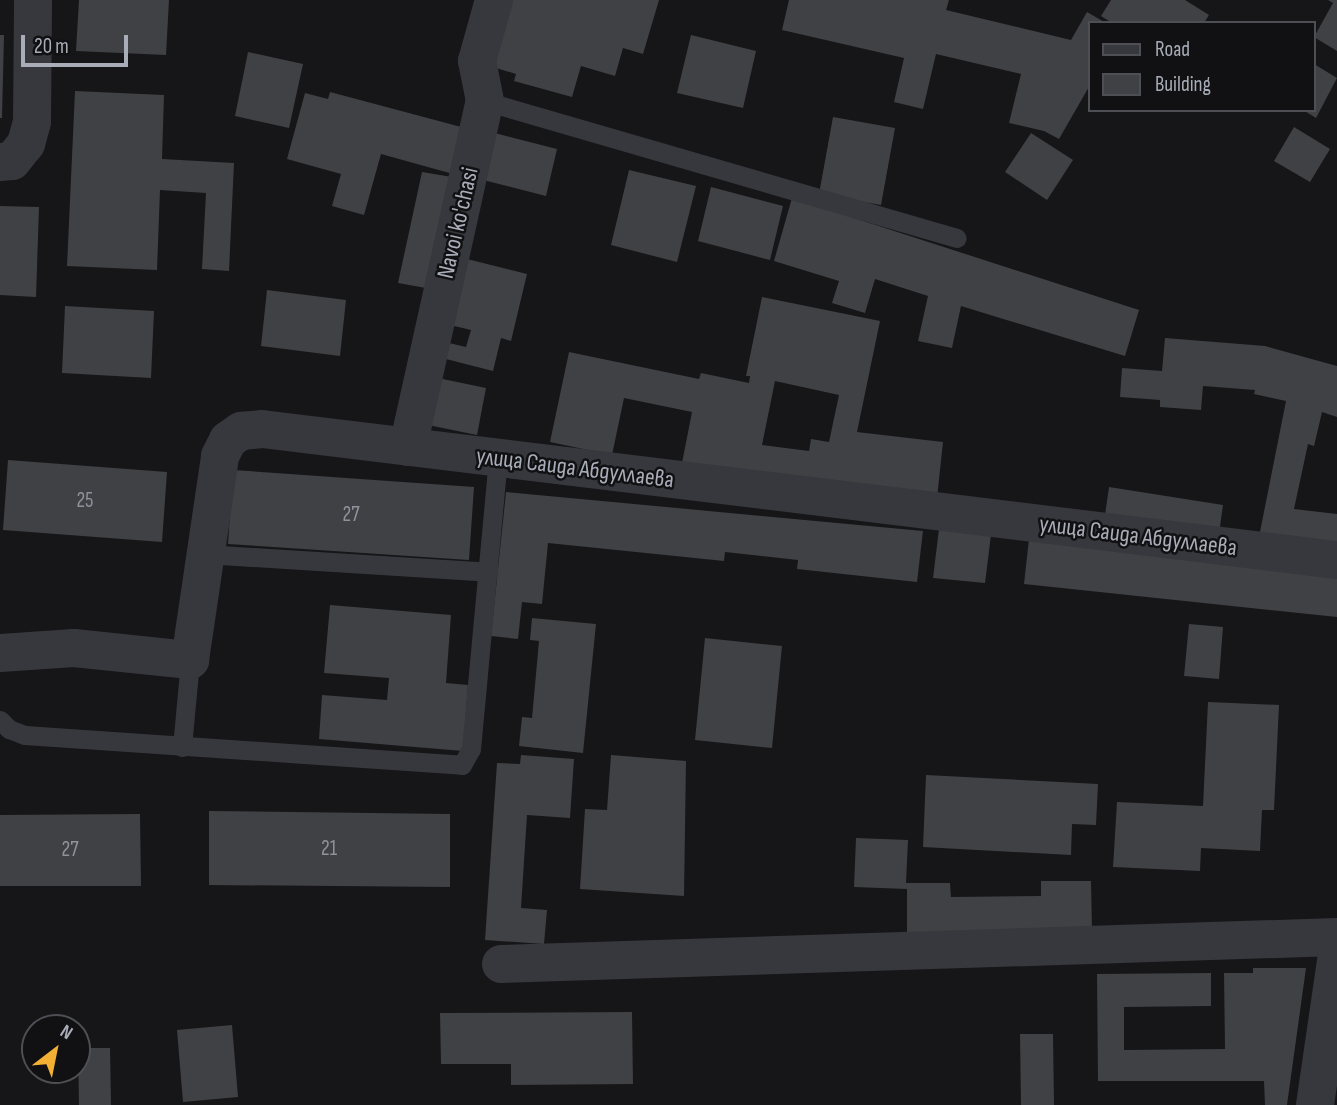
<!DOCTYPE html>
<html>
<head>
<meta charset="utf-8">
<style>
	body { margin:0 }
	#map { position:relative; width:1337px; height:1105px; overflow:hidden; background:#161618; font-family:"Sofia Sans Condensed",sans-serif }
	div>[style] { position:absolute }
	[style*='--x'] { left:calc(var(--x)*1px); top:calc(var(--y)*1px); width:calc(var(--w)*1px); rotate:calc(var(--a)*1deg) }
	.building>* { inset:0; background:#404145 }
	.lane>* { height:19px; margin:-9.5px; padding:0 9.5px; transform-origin:9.5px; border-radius:9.5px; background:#37383d }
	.street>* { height:38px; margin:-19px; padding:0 19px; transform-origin:19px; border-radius:19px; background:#37383d }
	span { translate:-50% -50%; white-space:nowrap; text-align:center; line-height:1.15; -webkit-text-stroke:5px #111113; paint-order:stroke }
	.number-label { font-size:21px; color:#8e929b }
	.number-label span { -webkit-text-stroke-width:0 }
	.street-label { font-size:24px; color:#a8adb8 }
	.legend { position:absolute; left:1088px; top:21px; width:228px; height:91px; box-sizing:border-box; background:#111113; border:2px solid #4d4f55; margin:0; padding:9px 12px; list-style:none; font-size:21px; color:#a8adb8 }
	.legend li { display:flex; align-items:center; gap:14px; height:35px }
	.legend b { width:35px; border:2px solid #4d4f55 }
	.north { position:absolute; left:21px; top:1014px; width:70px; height:70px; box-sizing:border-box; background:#111113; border:2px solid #4d4f55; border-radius:50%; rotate:32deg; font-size:19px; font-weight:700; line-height:28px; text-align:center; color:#a8adb8 }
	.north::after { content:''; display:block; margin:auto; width:24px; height:32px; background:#f2b134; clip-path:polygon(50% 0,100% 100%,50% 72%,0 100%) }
	.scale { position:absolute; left:21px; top:35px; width:107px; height:32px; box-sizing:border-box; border:4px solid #a8adb8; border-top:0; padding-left:9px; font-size:21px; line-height:24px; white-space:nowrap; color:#a8adb8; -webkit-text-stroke:5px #111113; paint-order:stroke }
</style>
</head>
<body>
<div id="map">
	<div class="building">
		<div style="clip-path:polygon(79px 0,169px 0,166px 55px,76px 51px)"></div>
		<div style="clip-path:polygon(512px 0,659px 0,643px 54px,623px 48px,615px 76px,581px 66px,572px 97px,514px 81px,516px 74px,493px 67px)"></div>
		<div style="clip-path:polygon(789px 0,949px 0,946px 10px,1071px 40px,1087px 12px,1106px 23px,1090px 23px,1090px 85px,1059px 139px,1044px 131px,1009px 123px,1021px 74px,936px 54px,923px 109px,894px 102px,904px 58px,782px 30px)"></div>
		<div style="clip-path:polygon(1111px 0,1185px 0,1209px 15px,1204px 23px,1112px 23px,1101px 16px)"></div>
		<div style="clip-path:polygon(1328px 0,1337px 0,1337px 51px,1314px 37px,1333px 3px)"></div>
		<div style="clip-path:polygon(0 35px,4px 35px,2px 118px,0 118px)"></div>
		<div style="clip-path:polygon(691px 35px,756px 51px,743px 108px,677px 93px)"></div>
		<div style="clip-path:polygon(248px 52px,303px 64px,289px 128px,235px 116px)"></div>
		<div style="clip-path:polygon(1314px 64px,1337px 78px,1316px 118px,1303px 110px,1314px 110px)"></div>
		<div style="clip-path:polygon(75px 91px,164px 95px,162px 159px,234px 163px,229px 271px,202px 269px,206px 193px,160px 190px,157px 270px,67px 266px)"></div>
		<div style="clip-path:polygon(330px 92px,465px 128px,453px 174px,381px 154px,364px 215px,332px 206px,341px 174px,287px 159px,305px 93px,328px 99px)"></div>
		<div style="clip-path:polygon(833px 117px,895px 128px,881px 205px,819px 194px)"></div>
		<div style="clip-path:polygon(1294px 127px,1330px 149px,1310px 182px,1274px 161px)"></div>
		<div style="clip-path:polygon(491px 132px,557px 149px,546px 196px,479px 179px)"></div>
		<div style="clip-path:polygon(1031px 133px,1073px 160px,1047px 200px,1005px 172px)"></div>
		<div style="clip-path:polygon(629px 170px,696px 186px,677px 262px,611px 245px)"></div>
		<div style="clip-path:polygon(422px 172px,458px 178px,437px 290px,398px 283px)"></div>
		<div style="clip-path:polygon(711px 187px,783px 206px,770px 260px,698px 241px)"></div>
		<div style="clip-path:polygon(792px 198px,1139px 310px,1125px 356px,961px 306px,952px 348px,918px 341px,928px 296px,875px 279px,865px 313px,832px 303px,839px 281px,774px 261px)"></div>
		<div style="clip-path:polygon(0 206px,39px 207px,36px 297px,0 295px)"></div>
		<div style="clip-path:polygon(467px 259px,527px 274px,511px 341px,501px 338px,493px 371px,446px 359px,449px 343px,466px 347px,471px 330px,450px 325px)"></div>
		<div style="clip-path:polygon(267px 290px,346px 300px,340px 356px,261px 346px)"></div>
		<div style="clip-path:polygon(evenodd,762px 297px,880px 321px,857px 432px,943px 442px,937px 498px,681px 468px,692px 412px,624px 398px,612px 455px,550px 442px,569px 352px,699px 379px,701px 373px,749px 383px,750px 376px,746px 376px,762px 297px,775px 381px,839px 395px,829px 442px,811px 439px,809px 451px,762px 445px,775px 381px)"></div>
		<div style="clip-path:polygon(65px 306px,154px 311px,151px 378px,62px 373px)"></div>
		<div style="clip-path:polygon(1165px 338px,1265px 346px,1337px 366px,1337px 417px,1322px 412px,1314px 446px,1308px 444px,1294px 509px,1337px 514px,1337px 546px,1259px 537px,1286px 401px,1254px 394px,1255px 390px,1203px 386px,1201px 410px,1160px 407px,1160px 400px,1120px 397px,1122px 368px,1162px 371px)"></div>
		<div style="clip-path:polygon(438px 378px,486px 388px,477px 435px,428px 425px)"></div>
		<div style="clip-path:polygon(8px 460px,167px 472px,162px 542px,3px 530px)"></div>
		<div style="clip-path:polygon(233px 470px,474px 487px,469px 560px,228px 544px)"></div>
		<div style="clip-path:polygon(1109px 487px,1223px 505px,1219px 534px,1105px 515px)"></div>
		<div style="clip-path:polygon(506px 492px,923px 531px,917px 582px,797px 569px,798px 560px,725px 552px,724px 561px,548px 543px,542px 604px,522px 602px,518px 639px,491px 636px)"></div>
		<div style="clip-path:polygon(939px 529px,991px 535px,985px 583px,933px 578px)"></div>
		<div style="clip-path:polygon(1029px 539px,1337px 571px,1337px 617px,1024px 584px)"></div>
		<div style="clip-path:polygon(330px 605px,451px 615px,446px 683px,468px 685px,463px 751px,319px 739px,322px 695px,387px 700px,389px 678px,324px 673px)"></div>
		<div style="clip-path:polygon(532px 618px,596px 624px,583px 753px,519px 746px,522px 717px,532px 718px,539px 641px,530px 640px)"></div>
		<div style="clip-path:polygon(1189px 624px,1223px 627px,1219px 679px,1184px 676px)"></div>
		<div style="clip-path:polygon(705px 638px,782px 646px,772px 748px,695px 740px)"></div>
		<div style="clip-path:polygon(1208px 702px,1279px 705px,1274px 810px,1262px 810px,1260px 851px,1201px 848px,1200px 871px,1113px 867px,1117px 802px,1203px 806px)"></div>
		<div style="clip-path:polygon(521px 755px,574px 759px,570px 818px,527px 815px,521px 908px,547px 910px,544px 944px,485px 940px,497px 763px,520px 764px)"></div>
		<div style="clip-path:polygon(611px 755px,686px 761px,684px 896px,580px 889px,585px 809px,607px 810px)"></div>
		<div style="clip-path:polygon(926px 775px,1098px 784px,1096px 825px,1072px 824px,1071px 855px,923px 847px)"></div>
		<div style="clip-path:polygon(209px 811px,450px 814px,450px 887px,209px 885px)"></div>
		<div style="clip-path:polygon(140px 814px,141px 886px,0 886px,0 815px)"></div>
		<div style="clip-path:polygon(856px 838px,908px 840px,906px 883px,950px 883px,951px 897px,1041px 896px,1041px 881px,1091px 881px,1092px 931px,907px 933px,907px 889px,854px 887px)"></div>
		<div style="clip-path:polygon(1253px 968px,1306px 968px,1287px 1105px,1265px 1105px,1264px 1081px,1098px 1081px,1097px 974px,1211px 973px,1211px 1006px,1124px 1007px,1124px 1050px,1225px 1049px,1224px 973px,1253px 973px)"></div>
		<div style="clip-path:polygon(632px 1012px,633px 1084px,511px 1085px,511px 1064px,441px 1064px,440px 1013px)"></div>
		<div style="clip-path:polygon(232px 1025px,238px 1097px,183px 1102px,177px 1030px)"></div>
		<div style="clip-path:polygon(1020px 1034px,1053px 1034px,1054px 1105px,1021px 1105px)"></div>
		<div style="clip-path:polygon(78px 1048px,110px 1048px,111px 1105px,79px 1105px)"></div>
	</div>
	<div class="lane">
		<div style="--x:485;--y:101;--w:491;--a:16.2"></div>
		<div style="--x:205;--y:554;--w:284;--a:3.6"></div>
		<div style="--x:0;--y:720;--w:13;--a:45"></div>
		<div style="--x:9;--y:729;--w:17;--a:21"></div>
		<div style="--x:25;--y:735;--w:438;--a:3.9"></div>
		<div style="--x:462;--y:765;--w:18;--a:-61"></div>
		<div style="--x:471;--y:749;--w:292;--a:-84.7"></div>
		<div style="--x:182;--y:747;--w:87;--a:-84.7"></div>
	</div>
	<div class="street">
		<div style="--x:0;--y:162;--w:12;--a:-5"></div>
		<div style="--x:12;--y:161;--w:22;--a:-51"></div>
		<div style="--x:26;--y:144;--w:23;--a:-75"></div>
		<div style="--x:32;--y:122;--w:122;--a:-89.5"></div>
		<div style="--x:408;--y:447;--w:354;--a:-77.5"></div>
		<div style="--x:485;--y:101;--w:41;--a:-101.3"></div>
		<div style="--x:477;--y:61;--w:63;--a:-74.4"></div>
		<div style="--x:0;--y:653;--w:74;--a:-3.9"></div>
		<div style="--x:74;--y:648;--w:117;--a:5.9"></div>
		<div style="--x:190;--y:660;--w:206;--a:-81.6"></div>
		<div style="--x:220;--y:456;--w:18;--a:-63"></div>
		<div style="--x:228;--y:440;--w:16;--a:-35"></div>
		<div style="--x:241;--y:431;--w:21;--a:-5"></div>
		<div style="--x:262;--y:429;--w:1083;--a:6.95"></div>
		<div style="--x:501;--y:964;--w:836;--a:-1.85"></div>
		<div style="--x:1315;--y:1105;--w:153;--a:-81.7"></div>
	</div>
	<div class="number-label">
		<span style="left:85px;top:501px">25</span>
		<span style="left:351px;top:515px">27</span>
		<span style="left:329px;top:849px">21</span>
		<span style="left:70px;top:850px">27</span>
	</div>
	<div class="street-label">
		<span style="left:458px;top:223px;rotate:-77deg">Navoi ko'chasi</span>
		<span style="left:575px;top:468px;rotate:7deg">улица Саида Абдуллаева</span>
		<span style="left:1138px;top:536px;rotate:7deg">улица Саида Абдуллаева</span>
	</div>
	<ul class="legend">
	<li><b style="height:9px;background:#37383d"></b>Road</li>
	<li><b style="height:19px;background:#404145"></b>Building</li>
	</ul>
	<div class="north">N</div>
	<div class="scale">20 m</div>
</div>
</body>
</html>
